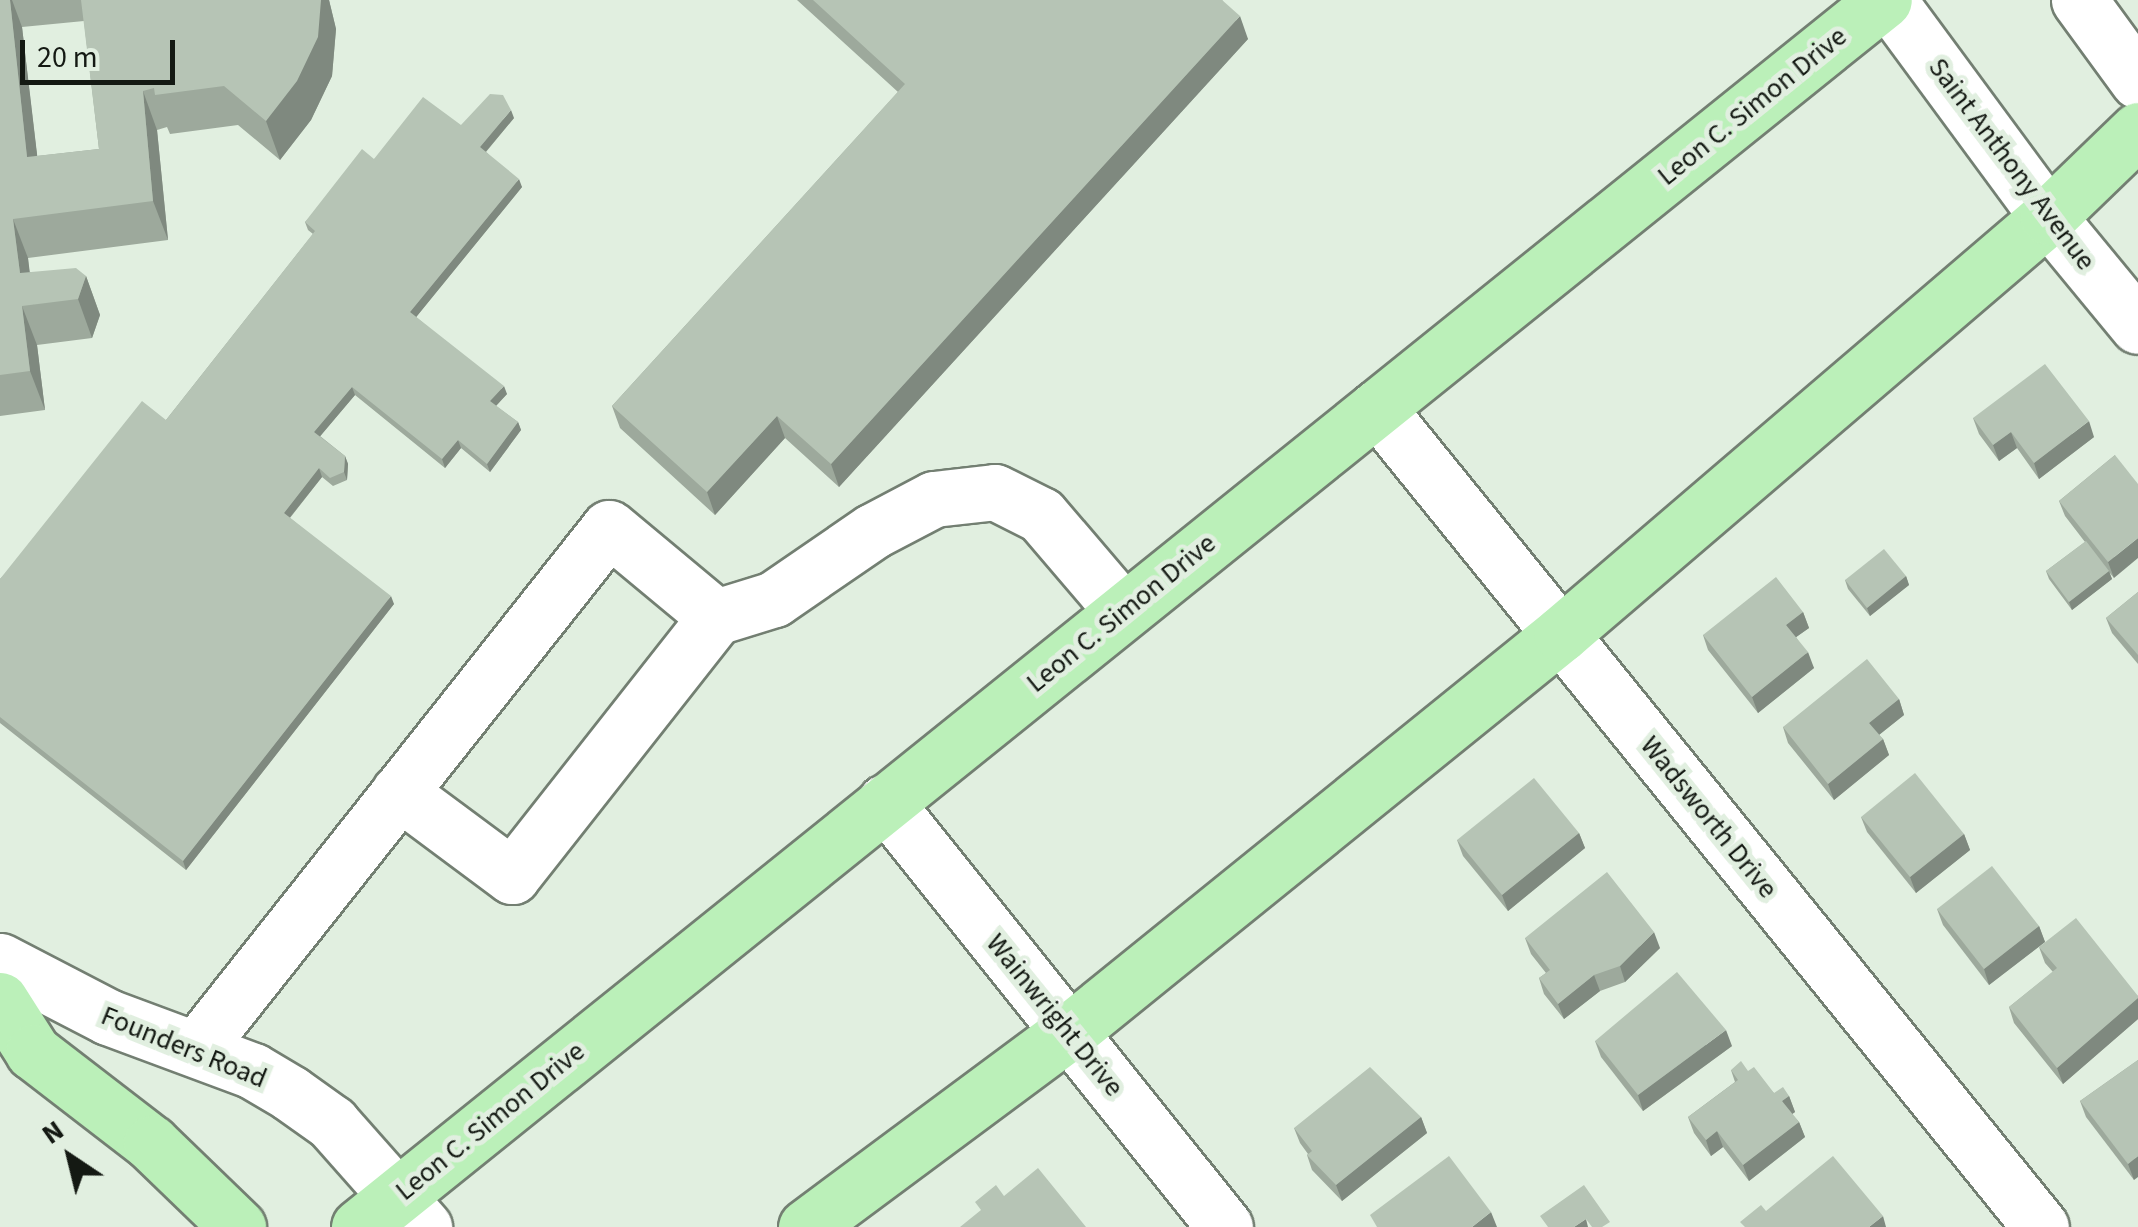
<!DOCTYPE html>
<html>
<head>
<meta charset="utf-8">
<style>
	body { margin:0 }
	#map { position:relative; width:2138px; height:1227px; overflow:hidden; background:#e1efe0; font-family:"Source Sans 3",sans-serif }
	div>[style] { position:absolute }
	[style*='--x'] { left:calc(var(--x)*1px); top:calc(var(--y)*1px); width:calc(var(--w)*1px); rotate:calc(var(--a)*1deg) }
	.roads { filter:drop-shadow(2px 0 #737f72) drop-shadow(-2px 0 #737f72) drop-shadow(0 2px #737f72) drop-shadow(0 -2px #737f72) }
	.minor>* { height:55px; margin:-27.5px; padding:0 27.5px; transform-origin:27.5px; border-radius:27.5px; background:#fff }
	.major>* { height:55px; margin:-27.5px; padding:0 27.5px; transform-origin:27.5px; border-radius:27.5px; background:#bbf0b9 }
	.wall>* { inset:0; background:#9da99c }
	.shaded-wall>* { inset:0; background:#7f897f }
	.building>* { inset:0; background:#b6c4b5 }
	span { translate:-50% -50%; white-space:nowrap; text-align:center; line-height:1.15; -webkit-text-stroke:10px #e1efe0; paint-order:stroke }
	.street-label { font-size:28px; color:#141913 }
	.north { position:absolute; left:20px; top:1107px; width:100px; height:100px; -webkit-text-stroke:8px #e1efe0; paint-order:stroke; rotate:325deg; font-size:28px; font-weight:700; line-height:40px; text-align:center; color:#141913 }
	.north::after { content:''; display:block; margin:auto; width:35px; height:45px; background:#141913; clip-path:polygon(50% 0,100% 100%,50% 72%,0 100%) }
	.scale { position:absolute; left:20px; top:40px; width:155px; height:45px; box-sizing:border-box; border:5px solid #141913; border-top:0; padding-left:12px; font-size:30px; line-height:35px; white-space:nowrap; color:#141913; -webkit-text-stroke:8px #e1efe0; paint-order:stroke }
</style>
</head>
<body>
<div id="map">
	<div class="roads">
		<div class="minor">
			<div style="--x:1888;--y:0;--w:270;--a:53.6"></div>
			<div style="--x:2048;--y:217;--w:141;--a:50.5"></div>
			<div style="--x:2079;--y:0;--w:100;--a:53.9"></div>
			<div style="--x:1377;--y:408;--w:1054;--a:50.97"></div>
			<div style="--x:399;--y:792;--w:141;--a:36.6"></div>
			<div style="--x:512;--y:876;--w:330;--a:-51.8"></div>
			<div style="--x:885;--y:802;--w:544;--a:51.34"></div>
			<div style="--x:0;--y:961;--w:122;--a:27.4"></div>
			<div style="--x:108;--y:1017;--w:155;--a:20.4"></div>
			<div style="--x:253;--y:1071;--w:43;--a:30.7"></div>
			<div style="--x:290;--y:1093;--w:52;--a:35.5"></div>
			<div style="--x:332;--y:1123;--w:139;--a:48.5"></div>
			<div style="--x:197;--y:1048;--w:663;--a:-51.61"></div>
			<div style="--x:609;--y:528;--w:139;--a:39.8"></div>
			<div style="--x:716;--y:617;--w:61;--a:-17.2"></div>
			<div style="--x:774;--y:599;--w:120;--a:-34.5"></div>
			<div style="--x:873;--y:531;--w:69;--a:-27.7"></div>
			<div style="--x:934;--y:499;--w:61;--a:-6.5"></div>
			<div style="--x:995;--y:492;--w:51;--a:26.6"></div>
			<div style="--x:1041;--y:515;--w:126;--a:49.5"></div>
		</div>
		<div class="major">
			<div style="--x:0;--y:1000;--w:62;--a:57.6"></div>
			<div style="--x:33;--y:1052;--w:149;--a:37.6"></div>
			<div style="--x:151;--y:1143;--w:121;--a:44"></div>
			<div style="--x:359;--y:1227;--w:1957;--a:-38.82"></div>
			<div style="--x:806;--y:1227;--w:327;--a:-36.6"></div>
			<div style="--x:1069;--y:1032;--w:633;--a:-38.97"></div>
			<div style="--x:1561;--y:634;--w:641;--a:-40.57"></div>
			<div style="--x:2048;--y:217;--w:125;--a:-44"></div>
		</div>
	</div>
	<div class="wall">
		<div style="clip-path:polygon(evenodd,0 0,329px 0,336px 29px,332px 76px,311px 120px,280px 160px,238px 125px,170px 134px,167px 127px,157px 130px,168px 240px,28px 258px,29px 272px,86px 276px,100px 315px,92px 338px,37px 345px,45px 410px,0 416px,0 0,84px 21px,99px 149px,37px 156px,22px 27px,84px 21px)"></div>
		<div style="clip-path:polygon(797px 0,1222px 0,1248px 39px,839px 487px,785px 438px,715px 515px,620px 428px,612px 406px,898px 92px)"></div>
		<div style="clip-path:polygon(514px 118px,486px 152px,522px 187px,416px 317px,507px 394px,496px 406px,518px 422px,521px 430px,490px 472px,461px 448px,445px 468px,355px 395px,320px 436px,345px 456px,348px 464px,347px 480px,333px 486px,322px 477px,290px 518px,394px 604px,186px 870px,0 723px,0 579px,166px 420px,313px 234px,308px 230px,305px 222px,374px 159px,461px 125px)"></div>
		<div style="clip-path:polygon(1973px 418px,2094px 437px,2039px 479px,2017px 448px,1999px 461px,1979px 434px)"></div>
		<div style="clip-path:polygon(2115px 455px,2114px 578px,2109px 572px,2112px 579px,2072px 610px,2049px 579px,2046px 571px,2085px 542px,2065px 516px,2059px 501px)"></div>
		<div style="clip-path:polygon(1906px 576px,1909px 585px,1870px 616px,1848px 589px,1845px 580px)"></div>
		<div style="clip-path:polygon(2138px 592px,2138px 664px,2112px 633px,2106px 618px)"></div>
		<div style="clip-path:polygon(1803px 612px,1809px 628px,1796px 637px,1814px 668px,1758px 713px,1708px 650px,1703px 635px)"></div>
		<div style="clip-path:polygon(1899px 699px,1904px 715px,1879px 735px,1883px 739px,1889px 755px,1834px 800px,1788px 743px,1783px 727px)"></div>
		<div style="clip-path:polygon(1861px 817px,1964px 834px,1970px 850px,1916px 893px,1867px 832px)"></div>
		<div style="clip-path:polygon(1579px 833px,1585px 848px,1508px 911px,1463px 856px,1457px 840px)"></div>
		<div style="clip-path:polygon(1937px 909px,2039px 926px,2045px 942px,1989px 985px,1943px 925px)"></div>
		<div style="clip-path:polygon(1525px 938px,1660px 948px,1625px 982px,1600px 991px,1564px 1019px,1544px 994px,1539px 978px,1546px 973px,1531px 954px)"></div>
		<div style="clip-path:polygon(2039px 947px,2138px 996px,2138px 1019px,2063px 1084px,2014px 1023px,2009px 1007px,2053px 972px,2045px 963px)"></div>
		<div style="clip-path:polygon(1595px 1041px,1732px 1046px,1643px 1111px,1601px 1057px)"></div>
		<div style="clip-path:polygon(2138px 1060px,2134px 1180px,2086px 1117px,2080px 1101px)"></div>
		<div style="clip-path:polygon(1731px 1070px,1748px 1071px,1774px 1093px,1789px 1096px,1795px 1112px,1792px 1114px,1799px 1122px,1805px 1137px,1749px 1181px,1723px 1147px,1711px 1156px,1694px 1133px,1688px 1117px,1735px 1082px)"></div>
		<div style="clip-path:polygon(1421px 1117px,1427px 1133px,1342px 1201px,1312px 1170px,1307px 1155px,1308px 1154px,1300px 1143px,1294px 1128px)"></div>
	</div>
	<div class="shaded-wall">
		<div style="clip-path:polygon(10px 0,12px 0,22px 27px,42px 196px,27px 157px)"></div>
		<div style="clip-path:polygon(321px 0,329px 0,336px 29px,332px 76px,311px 120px,280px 160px,266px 121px)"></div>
		<div style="clip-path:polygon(1240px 16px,1248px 39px,839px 487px,831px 464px)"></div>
		<div style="clip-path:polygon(143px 91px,157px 130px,168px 240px,153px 201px)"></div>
		<div style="clip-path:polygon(511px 110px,514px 118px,483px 155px,480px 147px)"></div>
		<div style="clip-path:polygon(519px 179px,522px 187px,413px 321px,410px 312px)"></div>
		<div style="clip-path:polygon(13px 219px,28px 258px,34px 305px,20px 273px)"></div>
		<div style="clip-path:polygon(86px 276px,100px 315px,92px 338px,78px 299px)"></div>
		<div style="clip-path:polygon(22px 306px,37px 345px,45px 410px,30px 371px)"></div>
		<div style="clip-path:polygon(504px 386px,507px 394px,493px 409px,490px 401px)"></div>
		<div style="clip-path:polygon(352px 387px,355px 395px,317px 440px,314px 432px)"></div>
		<div style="clip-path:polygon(777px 416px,785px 438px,715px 515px,707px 492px)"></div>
		<div style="clip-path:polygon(2089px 421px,2094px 437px,2039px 479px,2034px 463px)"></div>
		<div style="clip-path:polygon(518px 422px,521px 430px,490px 472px,487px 464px)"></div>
		<div style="clip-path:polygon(2011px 432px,2017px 448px,1999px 461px,1993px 445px)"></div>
		<div style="clip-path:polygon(458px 440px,461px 448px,445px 468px,442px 459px)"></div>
		<div style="clip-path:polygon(345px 456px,348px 464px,347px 480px,344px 472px)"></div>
		<div style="clip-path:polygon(319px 468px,322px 477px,287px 521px,284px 513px)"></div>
		<div style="clip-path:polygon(2138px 538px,2138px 558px,2114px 578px,2108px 562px)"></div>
		<div style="clip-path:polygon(2109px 571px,2112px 579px,2072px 610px,2069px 602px)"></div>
		<div style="clip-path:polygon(1906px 576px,1909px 585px,1870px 616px,1867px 608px)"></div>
		<div style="clip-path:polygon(391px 596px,394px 604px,186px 870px,183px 861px)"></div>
		<div style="clip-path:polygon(1803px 612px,1809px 628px,1792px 640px,1786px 625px)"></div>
		<div style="clip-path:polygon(1808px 652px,1814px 668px,1758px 713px,1752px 697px)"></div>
		<div style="clip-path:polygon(1899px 699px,1904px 715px,1875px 738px,1869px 723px)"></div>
		<div style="clip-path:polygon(1883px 739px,1889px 755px,1834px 800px,1828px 784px)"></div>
		<div style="clip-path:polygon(1579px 833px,1585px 848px,1508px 911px,1502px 895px)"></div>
		<div style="clip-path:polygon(1964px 834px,1970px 850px,1916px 893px,1910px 877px)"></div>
		<div style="clip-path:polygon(2039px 926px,2045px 942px,1989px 985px,1984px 969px)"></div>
		<div style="clip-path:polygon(1654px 932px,1660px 948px,1625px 982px,1620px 966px)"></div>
		<div style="clip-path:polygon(1594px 975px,1600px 991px,1564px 1019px,1558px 1004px)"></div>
		<div style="clip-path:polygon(2138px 998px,2138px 1019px,2063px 1084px,2057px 1068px)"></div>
		<div style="clip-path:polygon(1726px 1030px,1732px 1046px,1643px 1111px,1638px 1095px)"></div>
		<div style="clip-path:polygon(1789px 1096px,1795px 1112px,1788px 1117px,1782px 1101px)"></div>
		<div style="clip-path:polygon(1421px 1117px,1427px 1133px,1342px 1201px,1336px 1185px)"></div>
		<div style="clip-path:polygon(1799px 1122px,1805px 1137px,1749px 1181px,1743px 1165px)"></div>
		<div style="clip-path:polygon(1717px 1131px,1723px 1147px,1711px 1156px,1706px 1140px)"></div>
		<div style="clip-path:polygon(2138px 1156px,2138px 1177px,2134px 1180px,2128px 1164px)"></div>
		<div style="clip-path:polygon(1491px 1212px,1497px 1227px,1472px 1227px)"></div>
		<div style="clip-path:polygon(1883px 1216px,1886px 1227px,1869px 1227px)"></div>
		<div style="clip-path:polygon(1586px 1219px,1588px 1227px,1574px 1227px)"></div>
	</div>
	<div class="building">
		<div style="clip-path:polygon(0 0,10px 0,27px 157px,99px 149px,81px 0,321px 0,318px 37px,297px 81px,266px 121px,224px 86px,155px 95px,154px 88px,143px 91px,153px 201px,13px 219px,20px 273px,76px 268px,86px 276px,78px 299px,22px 306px,30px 371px,0 375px)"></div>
		<div style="clip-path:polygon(813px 0,1222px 0,1240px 16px,831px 464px,777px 416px,707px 492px,612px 406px,905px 84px)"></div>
		<div style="clip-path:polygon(490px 94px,503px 95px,511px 110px,480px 147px,519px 179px,410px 312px,504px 386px,490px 401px,518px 422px,487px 464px,458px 440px,442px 459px,352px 387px,314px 432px,345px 456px,344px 472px,330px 478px,319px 468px,284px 513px,391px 596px,183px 861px,0 717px,0 579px,142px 401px,166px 420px,315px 231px,305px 222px,362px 149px,374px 159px,423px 97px,461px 125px)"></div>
		<div style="clip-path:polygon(2045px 364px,2089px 421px,2034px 463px,2011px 432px,1993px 445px,1973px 418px)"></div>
		<div style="clip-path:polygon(2115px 455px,2138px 484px,2138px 538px,2108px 562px,2059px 501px)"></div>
		<div style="clip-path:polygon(2086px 541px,2109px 571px,2069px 602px,2046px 571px)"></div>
		<div style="clip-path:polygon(1884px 549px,1906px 576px,1867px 608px,1845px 580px)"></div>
		<div style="clip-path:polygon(1776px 577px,1803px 612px,1786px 625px,1808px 652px,1752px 697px,1703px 635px)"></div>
		<div style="clip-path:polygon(2138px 592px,2138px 655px,2106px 618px)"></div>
		<div style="clip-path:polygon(1867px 659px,1899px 699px,1869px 723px,1883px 739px,1828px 784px,1783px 727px)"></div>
		<div style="clip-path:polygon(1915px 773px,1964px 834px,1910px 877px,1861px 817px)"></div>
		<div style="clip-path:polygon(1534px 778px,1579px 833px,1502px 895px,1457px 840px)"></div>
		<div style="clip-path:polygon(1992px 866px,2039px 926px,1984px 969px,1937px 909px)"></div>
		<div style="clip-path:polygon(1607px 872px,1654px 932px,1620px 966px,1594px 975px,1558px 1004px,1539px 978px,1550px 970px,1525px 938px)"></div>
		<div style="clip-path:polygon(2076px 918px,2138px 996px,2138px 998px,2057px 1068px,2009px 1007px,2057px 968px,2039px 947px)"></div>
		<div style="clip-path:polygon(1677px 972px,1726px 1030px,1638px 1095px,1595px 1041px)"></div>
		<div style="clip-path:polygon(2138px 1060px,2138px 1156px,2128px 1164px,2080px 1101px)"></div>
		<div style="clip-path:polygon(1741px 1061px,1748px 1071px,1754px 1067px,1774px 1093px,1783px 1087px,1789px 1096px,1782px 1101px,1799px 1122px,1743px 1165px,1717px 1131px,1706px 1140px,1688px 1117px,1738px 1080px,1731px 1070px)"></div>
		<div style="clip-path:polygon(1370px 1067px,1421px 1117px,1336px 1185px,1307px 1155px,1312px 1151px,1294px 1128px)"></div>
		<div style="clip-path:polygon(1449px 1156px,1491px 1212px,1472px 1227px,1377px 1227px,1370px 1215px)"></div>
		<div style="clip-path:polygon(1833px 1156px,1883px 1216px,1869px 1227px,1745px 1227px,1740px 1222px,1761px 1205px,1766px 1211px)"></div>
		<div style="clip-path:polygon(1038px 1168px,1086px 1227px,960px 1227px,981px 1210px,975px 1202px,996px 1185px,1004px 1196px)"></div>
		<div style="clip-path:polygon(1584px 1185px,1610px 1222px,1602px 1227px,1592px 1227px,1586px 1219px,1574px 1227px,1548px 1227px,1540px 1216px)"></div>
	</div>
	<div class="street-label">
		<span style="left:1752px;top:106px;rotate:-39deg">Leon C. Simon Drive</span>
		<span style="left:2012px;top:164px;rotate:53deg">Saint Anthony Avenue</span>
		<span style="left:1121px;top:613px;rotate:-39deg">Leon C. Simon Drive</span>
		<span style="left:1709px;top:817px;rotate:51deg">Wadsworth Drive</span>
		<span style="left:1055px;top:1015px;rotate:51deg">Wainwright Drive</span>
		<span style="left:184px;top:1047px;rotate:22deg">Founders Road</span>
		<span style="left:490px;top:1121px;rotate:-39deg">Leon C. Simon Drive</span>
	</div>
	<div class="north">N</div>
	<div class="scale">20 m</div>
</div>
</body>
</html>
